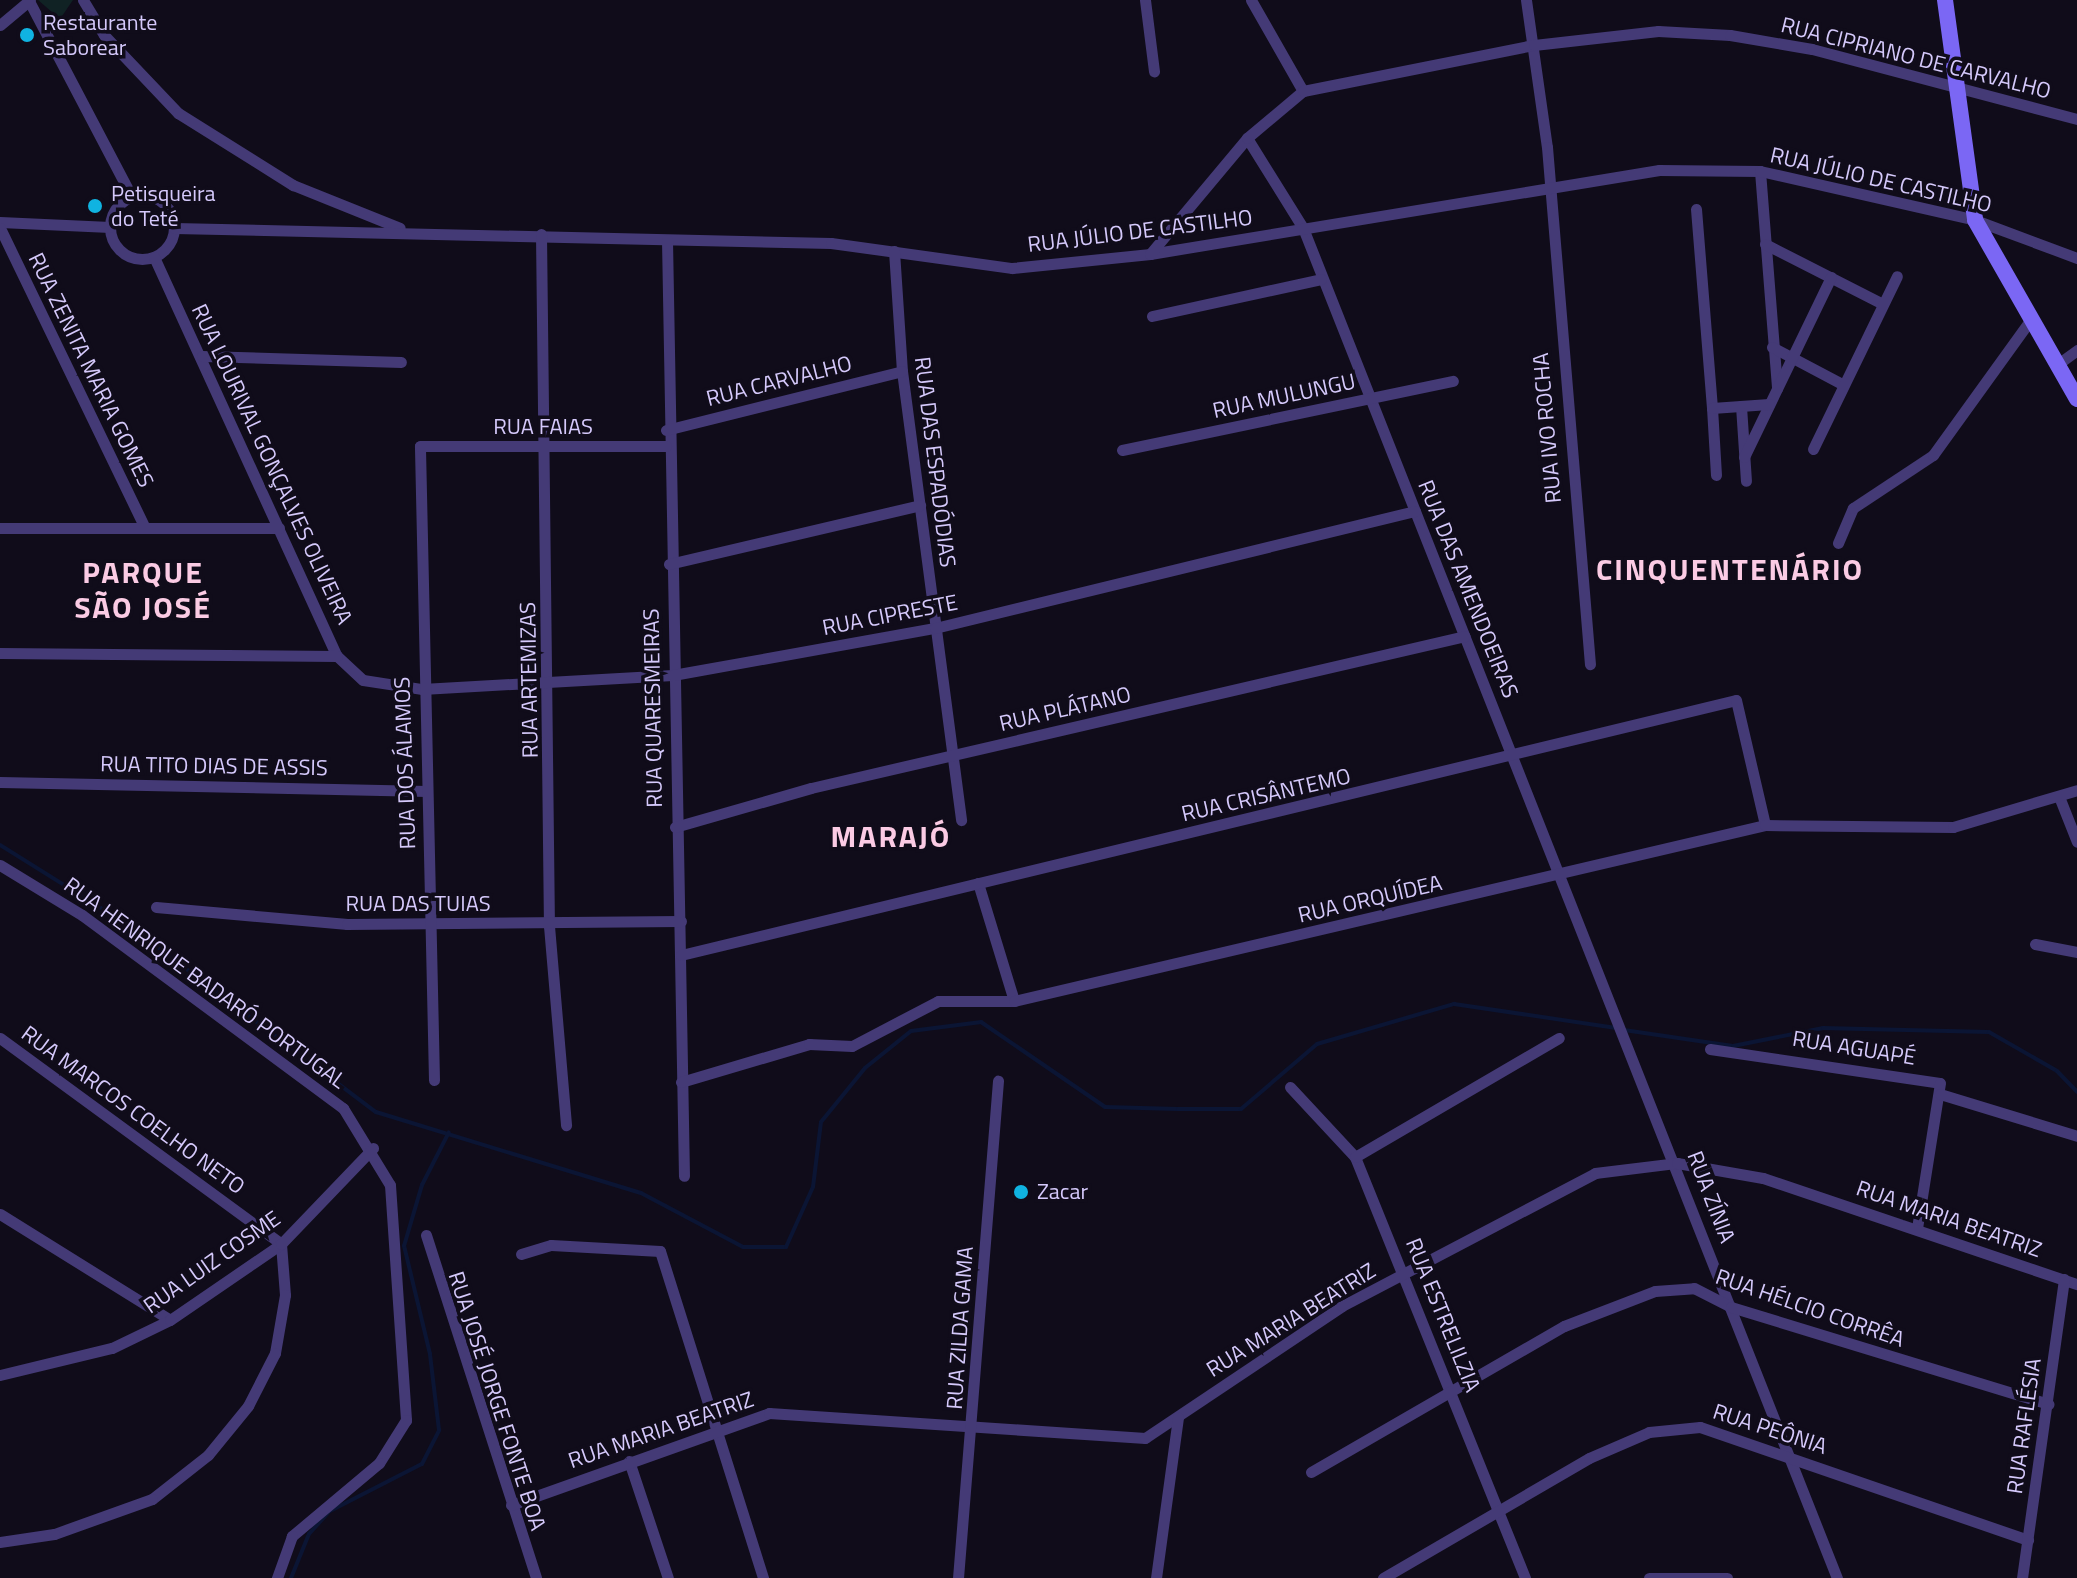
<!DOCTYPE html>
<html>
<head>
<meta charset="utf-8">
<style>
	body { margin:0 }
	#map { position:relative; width:2077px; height:1578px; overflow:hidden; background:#100c1a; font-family:"Titillium Web",sans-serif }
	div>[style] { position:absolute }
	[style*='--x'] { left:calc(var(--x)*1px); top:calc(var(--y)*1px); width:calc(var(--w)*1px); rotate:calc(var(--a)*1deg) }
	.green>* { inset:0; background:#102224 }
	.stream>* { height:4px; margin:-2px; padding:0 2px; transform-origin:2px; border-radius:2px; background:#0b1534 }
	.street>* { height:11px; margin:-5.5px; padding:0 5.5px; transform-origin:5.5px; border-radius:5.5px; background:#443a76 }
	.street>.ring { margin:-5.5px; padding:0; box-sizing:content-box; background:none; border:11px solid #443a76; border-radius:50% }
	.secondary>* { height:16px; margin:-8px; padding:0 8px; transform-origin:8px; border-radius:8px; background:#7b67f4 }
	.dots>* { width:22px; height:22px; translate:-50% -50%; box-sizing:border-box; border:4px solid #100c1a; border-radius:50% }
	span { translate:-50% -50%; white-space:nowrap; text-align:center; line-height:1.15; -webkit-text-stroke:7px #100c1a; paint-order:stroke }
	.poi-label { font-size:22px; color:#d5c9fb }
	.left { translate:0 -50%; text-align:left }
	.street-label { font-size:22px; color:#d5c9fb }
	.district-label { font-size:30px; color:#fbcbe4; font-weight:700; letter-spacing:2px }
</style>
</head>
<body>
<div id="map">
	<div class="green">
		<div style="clip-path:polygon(38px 0,73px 0,60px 19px)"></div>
	</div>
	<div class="stream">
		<div style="--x:0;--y:845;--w:155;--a:32"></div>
		<div style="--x:131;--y:927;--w:307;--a:37.1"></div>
		<div style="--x:376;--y:1112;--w:277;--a:17"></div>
		<div style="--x:641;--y:1193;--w:115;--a:27.9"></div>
		<div style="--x:743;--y:1247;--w:43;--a:0"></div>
		<div style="--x:786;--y:1247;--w:66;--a:-65.8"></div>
		<div style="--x:813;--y:1187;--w:65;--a:-83"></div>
		<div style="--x:821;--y:1122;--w:70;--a:-50.8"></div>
		<div style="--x:865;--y:1068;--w:59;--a:-38.8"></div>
		<div style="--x:911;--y:1031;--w:71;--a:-7.3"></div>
		<div style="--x:981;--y:1022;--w:150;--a:34.4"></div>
		<div style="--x:1105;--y:1107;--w:73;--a:1.6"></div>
		<div style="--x:1178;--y:1109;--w:63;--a:0"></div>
		<div style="--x:1241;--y:1109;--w:100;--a:-40.5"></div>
		<div style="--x:1317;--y:1044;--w:143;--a:-16.3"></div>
		<div style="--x:1454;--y:1004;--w:164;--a:8.4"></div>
		<div style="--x:1624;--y:1030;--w:110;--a:8.4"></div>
		<div style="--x:1733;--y:1046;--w:92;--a:-11.3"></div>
		<div style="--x:1823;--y:1028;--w:166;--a:1.4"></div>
		<div style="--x:1989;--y:1032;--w:78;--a:29.8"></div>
		<div style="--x:2057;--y:1071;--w:29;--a:46"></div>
		<div style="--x:291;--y:1578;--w:48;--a:-67.8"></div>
		<div style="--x:309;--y:1534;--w:31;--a:-48"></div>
		<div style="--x:330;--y:1511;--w:103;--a:-27.1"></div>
		<div style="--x:422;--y:1464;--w:38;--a:-63"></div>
		<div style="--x:439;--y:1430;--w:77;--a:-96.8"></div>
		<div style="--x:430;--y:1354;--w:111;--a:-103.5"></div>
		<div style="--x:404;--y:1246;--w:64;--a:-73.6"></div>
		<div style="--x:422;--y:1185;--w:59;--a:-63"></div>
	</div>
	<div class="street">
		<div style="--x:83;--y:0;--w:41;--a:59"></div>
		<div style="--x:104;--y:35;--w:108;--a:46.5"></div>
		<div style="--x:178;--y:113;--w:136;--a:32.1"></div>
		<div style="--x:293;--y:185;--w:115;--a:21.9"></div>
		<div style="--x:1145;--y:0;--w:72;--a:82.8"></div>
		<div style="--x:1251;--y:0;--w:105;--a:60.3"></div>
		<div style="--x:1526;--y:0;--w:148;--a:81.9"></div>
		<div style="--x:1547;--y:147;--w:519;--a:85.25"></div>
		<div style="--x:29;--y:1;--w:221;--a:62.3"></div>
		<div style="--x:0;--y:25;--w:39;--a:-40"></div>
		<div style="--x:1247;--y:138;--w:106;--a:58.1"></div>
		<div style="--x:1303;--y:228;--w:1452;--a:68.42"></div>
		<div style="--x:1760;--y:171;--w:218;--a:85.5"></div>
		<div class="ring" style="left:110px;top:195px;width:53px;height:53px"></div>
		<div style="--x:1696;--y:209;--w:200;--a:85.4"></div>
		<div style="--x:0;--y:222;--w:110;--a:2.6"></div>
		<div style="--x:0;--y:228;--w:333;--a:64.2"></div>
		<div style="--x:174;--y:228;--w:657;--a:1.31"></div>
		<div style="--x:831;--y:243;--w:183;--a:7.9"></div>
		<div style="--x:1012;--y:268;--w:139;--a:-5.8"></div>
		<div style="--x:1150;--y:254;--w:516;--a:-9.37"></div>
		<div style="--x:1659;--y:170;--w:101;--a:0.6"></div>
		<div style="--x:1760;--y:171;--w:221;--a:12.8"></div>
		<div style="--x:1975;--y:220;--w:109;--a:20.4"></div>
		<div style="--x:541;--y:234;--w:692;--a:89.34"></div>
		<div style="--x:549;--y:926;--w:200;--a:85.1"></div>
		<div style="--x:667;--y:240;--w:936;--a:88.96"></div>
		<div style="--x:1765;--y:244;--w:132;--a:27"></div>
		<div style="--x:894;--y:251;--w:120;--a:86.2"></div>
		<div style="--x:902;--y:371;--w:453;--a:82.5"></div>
		<div style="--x:1150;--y:254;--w:151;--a:-50.1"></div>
		<div style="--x:1247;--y:138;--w:73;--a:-40"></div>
		<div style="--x:1303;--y:91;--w:236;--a:-11.3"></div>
		<div style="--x:1534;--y:45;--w:125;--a:-6.4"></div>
		<div style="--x:1658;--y:31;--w:72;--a:3.2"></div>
		<div style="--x:1730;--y:35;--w:83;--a:9.7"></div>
		<div style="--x:1812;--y:49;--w:274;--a:14.8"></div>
		<div style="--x:154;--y:257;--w:439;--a:65.4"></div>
		<div style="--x:337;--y:656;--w:35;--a:43"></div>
		<div style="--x:363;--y:680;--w:60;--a:8.7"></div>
		<div style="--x:422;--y:689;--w:251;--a:-3.2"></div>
		<div style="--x:673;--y:675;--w:266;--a:-10.2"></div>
		<div style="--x:935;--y:628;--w:494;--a:-13.7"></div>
		<div style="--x:1152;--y:316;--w:173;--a:-12.3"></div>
		<div style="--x:1772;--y:347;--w:81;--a:27.8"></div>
		<div style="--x:202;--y:356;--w:199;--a:1.7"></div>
		<div style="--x:2058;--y:364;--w:24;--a:-36"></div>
		<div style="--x:1741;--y:406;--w:75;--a:86.2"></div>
		<div style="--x:666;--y:430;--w:243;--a:-14"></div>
		<div style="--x:1813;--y:449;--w:192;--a:-64.1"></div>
		<div style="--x:1122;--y:450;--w:338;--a:-11.8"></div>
		<div style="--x:1744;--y:457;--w:200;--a:-64.2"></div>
		<div style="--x:1716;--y:475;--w:67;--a:-93.4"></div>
		<div style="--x:1712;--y:408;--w:57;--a:-4"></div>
		<div style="--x:0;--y:528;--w:279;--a:0"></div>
		<div style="--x:1838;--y:543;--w:38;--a:-67"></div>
		<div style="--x:1853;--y:508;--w:96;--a:-33.5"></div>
		<div style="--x:1933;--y:455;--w:168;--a:-54.2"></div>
		<div style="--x:669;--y:564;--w:258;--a:-13.2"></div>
		<div style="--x:0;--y:653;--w:337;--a:0.5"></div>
		<div style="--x:0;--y:782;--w:427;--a:1.2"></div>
		<div style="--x:2060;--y:799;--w:46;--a:68.4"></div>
		<div style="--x:675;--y:827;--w:141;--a:-16"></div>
		<div style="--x:811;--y:788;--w:671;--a:-13.08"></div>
		<div style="--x:0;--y:865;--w:96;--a:31.4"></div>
		<div style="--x:82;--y:915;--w:325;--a:36.5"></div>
		<div style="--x:343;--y:1108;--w:90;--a:58.6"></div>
		<div style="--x:390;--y:1185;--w:236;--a:86.1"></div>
		<div style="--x:406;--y:1420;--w:51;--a:122.1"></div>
		<div style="--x:379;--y:1463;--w:114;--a:140"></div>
		<div style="--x:292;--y:1536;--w:45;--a:109.7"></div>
		<div style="--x:978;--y:883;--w:123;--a:73"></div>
		<div style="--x:156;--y:907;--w:192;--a:5.1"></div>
		<div style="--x:347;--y:924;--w:334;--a:-0.5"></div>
		<div style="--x:2035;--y:944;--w:43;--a:10.8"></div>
		<div style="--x:681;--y:955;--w:1085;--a:-13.59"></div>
		<div style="--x:1736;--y:700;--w:128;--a:76.9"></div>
		<div style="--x:0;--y:1038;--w:348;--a:36.2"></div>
		<div style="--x:281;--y:1244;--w:51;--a:85.5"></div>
		<div style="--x:285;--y:1295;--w:59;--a:99.8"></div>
		<div style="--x:275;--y:1353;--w:59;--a:117"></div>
		<div style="--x:248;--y:1406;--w:63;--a:129.2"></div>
		<div style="--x:208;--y:1455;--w:71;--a:141.8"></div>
		<div style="--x:152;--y:1499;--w:104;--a:160.3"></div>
		<div style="--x:54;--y:1534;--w:55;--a:171.6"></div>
		<div style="--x:1710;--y:1049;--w:232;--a:8.4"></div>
		<div style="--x:1940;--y:1083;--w:147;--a:99"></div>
		<div style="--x:434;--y:1080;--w:634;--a:-91.27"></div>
		<div style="--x:420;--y:446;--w:246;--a:0"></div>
		<div style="--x:681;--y:1082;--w:134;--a:-16.5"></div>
		<div style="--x:809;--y:1044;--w:43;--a:2.7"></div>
		<div style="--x:852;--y:1046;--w:97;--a:-27.6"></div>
		<div style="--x:938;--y:1001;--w:76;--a:0"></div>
		<div style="--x:1014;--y:1001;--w:771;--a:-13.19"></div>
		<div style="--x:1765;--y:825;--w:188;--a:0.6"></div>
		<div style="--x:1953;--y:827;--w:129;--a:-16.6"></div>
		<div style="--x:1290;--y:1087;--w:96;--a:47.1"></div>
		<div style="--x:1355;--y:1157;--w:454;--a:68"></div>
		<div style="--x:1940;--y:1094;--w:143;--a:17"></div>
		<div style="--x:1355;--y:1157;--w:236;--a:-30.3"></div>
		<div style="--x:0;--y:1214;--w:200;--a:31.9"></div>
		<div style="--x:426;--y:1235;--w:360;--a:72.2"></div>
		<div style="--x:521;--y:1254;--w:31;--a:-17"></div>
		<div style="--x:551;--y:1245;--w:109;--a:3.2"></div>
		<div style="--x:660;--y:1251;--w:343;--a:72.5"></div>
		<div style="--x:0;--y:1375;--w:115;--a:-13.6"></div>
		<div style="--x:112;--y:1348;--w:64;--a:-25.8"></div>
		<div style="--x:170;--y:1320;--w:135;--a:-34.4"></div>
		<div style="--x:281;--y:1244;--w:133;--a:-46.2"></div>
		<div style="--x:629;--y:1461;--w:123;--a:71.6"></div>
		<div style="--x:1311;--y:1472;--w:292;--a:-30"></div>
		<div style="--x:1564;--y:1326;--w:97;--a:-21"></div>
		<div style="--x:1655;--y:1291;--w:39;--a:-4"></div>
		<div style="--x:1694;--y:1288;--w:42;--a:27.2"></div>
		<div style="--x:1731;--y:1307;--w:332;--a:17"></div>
		<div style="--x:511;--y:1505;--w:274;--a:-19.6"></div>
		<div style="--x:769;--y:1413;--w:377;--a:3.8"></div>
		<div style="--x:1145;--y:1438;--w:237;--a:-33.8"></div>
		<div style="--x:1342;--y:1306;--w:286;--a:-27.7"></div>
		<div style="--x:1595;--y:1173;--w:83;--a:-7"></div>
		<div style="--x:1677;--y:1163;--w:87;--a:9.9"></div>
		<div style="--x:1763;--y:1178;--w:331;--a:18.7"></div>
		<div style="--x:958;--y:1578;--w:499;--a:-85.4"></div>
		<div style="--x:1156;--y:1578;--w:162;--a:-82.2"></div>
		<div style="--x:1383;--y:1578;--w:238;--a:-30.2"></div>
		<div style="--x:1589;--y:1458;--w:65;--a:-23.4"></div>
		<div style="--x:1649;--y:1432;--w:51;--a:-5.6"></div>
		<div style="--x:1700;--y:1427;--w:347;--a:19"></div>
		<div style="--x:1649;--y:1578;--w:78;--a:0"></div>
		<div style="--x:2022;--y:1578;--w:302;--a:-82"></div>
	</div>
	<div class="secondary">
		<div style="--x:1945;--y:0;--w:222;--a:82.2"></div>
		<div style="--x:1975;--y:220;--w:206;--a:60.3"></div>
	</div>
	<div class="dots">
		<div style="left:27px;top:35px;background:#10b3e1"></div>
		<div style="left:95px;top:206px;background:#10b3e1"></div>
		<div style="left:1021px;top:1192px;background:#10b3e1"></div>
	</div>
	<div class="poi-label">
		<span class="left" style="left:43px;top:35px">Restaurante<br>Saborear</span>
		<span class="left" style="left:111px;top:206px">Petisqueira<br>do Teté</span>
		<span class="left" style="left:1037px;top:1192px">Zacar</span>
	</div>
	<div class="street-label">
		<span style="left:1916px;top:58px;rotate:14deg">RUA CIPRIANO DE CARVALHO</span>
		<span style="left:1881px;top:180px;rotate:13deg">RUA JÚLIO DE CASTILHO</span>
		<span style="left:1140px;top:231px;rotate:-7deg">RUA JÚLIO DE CASTILHO</span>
		<span style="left:91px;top:370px;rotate:64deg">RUA ZENITA MARIA GOMES</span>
		<span style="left:779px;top:381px;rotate:-14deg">RUA CARVALHO</span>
		<span style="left:1284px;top:396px;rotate:-12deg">RUA MULUNGU</span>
		<span style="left:543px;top:427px">RUA FAIAS</span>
		<span style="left:1547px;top:428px;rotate:-95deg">RUA IVO ROCHA</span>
		<span style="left:935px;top:462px;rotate:83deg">RUA DAS ESPADÓDIAS</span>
		<span style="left:272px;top:464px;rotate:65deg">RUA LOURIVAL GONÇALVES OLIVEIRA</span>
		<span style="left:1468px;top:589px;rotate:68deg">RUA DAS AMENDOEIRAS</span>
		<span style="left:890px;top:615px;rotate:-11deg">RUA CIPRESTE</span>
		<span style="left:529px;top:680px;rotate:-91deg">RUA ARTEMIZAS</span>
		<span style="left:653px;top:708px;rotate:-91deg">RUA QUARESMEIRAS</span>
		<span style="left:1065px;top:709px;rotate:-13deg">RUA PLÁTANO</span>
		<span style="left:405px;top:763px;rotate:-92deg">RUA DOS ÁLAMOS</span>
		<span style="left:214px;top:766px;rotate:1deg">RUA TITO DIAS DE ASSIS</span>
		<span style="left:1266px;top:795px;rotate:-13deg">RUA CRISÂNTEMO</span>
		<span style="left:1370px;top:899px;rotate:-13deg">RUA ORQUÍDEA</span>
		<span style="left:418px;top:904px">RUA DAS TUIAS</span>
		<span style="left:205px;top:983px;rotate:36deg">RUA HENRIQUE BADARÓ PORTUGAL</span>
		<span style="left:1854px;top:1048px;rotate:9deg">RUA AGUAPÉ</span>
		<span style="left:133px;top:1110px;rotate:36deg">RUA MARCOS COELHO NETO</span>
		<span style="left:1711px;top:1197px;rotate:69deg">RUA ZÍNIA</span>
		<span style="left:1949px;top:1219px;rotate:19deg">RUA MARIA BEATRIZ</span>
		<span style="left:212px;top:1262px;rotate:-35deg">RUA LUIZ COSME</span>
		<span style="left:1810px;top:1308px;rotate:19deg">RUA HÉLCIO CORRÊA</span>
		<span style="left:1443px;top:1315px;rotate:68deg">RUA ESTRELILZIA</span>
		<span style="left:1291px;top:1320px;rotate:-32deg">RUA MARIA BEATRIZ</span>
		<span style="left:960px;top:1328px;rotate:-86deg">RUA ZILDA GAMA</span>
		<span style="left:497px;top:1401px;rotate:72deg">RUA JOSÉ JORGE FONTE BOA</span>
		<span style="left:2024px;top:1426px;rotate:-82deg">RUA RAFLÉSIA</span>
		<span style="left:1770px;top:1429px;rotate:18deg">RUA PEÔNIA</span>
		<span style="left:661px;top:1430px;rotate:-19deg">RUA MARIA BEATRIZ</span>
	</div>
	<div class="district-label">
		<span style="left:1730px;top:569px">CINQUENTENÁRIO</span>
		<span style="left:143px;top:589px">PARQUE<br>SÃO JOSÉ</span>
		<span style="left:891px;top:836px">MARAJÓ</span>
	</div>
</div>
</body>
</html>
